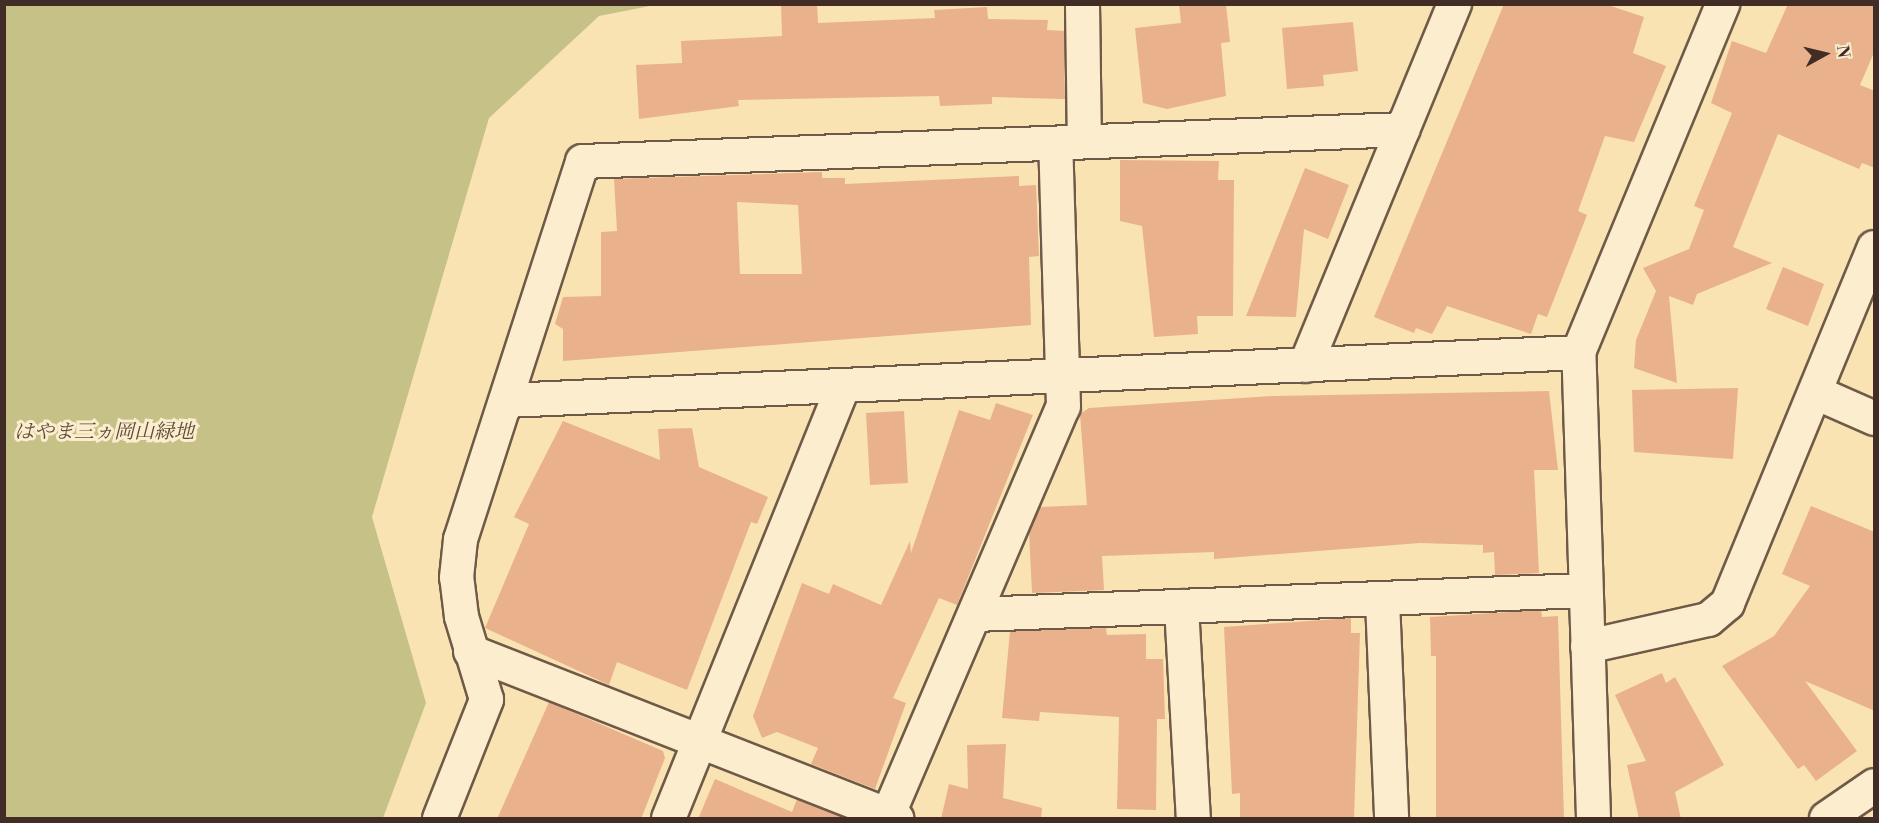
<!DOCTYPE html>
<html>
<head>
<meta charset="utf-8">
<style>
	body { margin:0 }
	#map { position:relative; width:1879px; height:823px; overflow:hidden; background:#fae3b3; font-family:"Libre Bodoni","Noto Serif JP",serif }
	div>[style] { position:absolute }
	[style*='--x'] { left:calc(var(--x)*1px); top:calc(var(--y)*1px); width:calc(var(--w)*1px); rotate:calc(var(--a)*1deg) }
	.green>* { inset:0; background:#c6c187 }
	.building>* { inset:0; background:#e9b28c }
	.roads { filter:drop-shadow(2px 0 #6f5a48) drop-shadow(-2px 0 #6f5a48) drop-shadow(0 2px #6f5a48) drop-shadow(0 -2px #6f5a48) }
	.minor>* { height:33px; margin:-16.5px; padding:0 16.5px; transform-origin:16.5px; border-radius:16.5px; background:#fcedce }
	.tertiary>* { height:33px; margin:-16.5px; padding:0 16.5px; transform-origin:16.5px; border-radius:16.5px; background:#fcedce }
	span { translate:-50% -50%; white-space:nowrap; text-align:center; line-height:1.15; -webkit-text-stroke:6px #fcedce; paint-order:stroke }
	.park-label { font-size:20px; color:#5c4b39; font-style:italic }
	.frame { position:absolute; inset:0; border:6px solid #412d25; pointer-events:none }
	.north { position:absolute; left:1795px; top:24px; width:60px; height:60px; -webkit-text-stroke:4px #fcedce; paint-order:stroke; rotate:82deg; font-size:16px; font-weight:700; line-height:24px; text-align:center; color:#412d25 }
	.north::after { content:''; display:block; margin:auto; width:21px; height:27px; background:#412d25; clip-path:polygon(50% 0,100% 100%,50% 72%,0 100%) }
</style>
</head>
<body>
<div id="map">
	<div class="green">
		<div style="clip-path:polygon(5px 4px,655px 5px,599px 16px,489px 118px,372px 517px,426px 703px,383px 818px,5px 818px)"></div>
	</div>
	<div class="building">
		<div style="clip-path:polygon(781px 4px,817px 4px,818px 23px,935px 18px,934px 10px,987px 7px,988px 19px,1048px 20px,1047px 30px,1064px 31px,1065px 99px,992px 97px,992px 104px,940px 106px,939px 96px,738px 100px,739px 106px,639px 119px,636px 65px,682px 63px,681px 41px,782px 36px)"></div>
		<div style="clip-path:polygon(1179px 4px,1226px 4px,1230px 42px,1221px 43px,1226px 96px,1167px 109px,1143px 103px,1135px 28px,1181px 23px)"></div>
		<div style="clip-path:polygon(1504px 4px,1605px 4px,1644px 17px,1633px 53px,1666px 66px,1634px 142px,1605px 136px,1578px 211px,1587px 215px,1547px 317px,1538px 314px,1531px 334px,1447px 306px,1432px 334px,1416px 328px,1414px 333px,1374px 317px)"></div>
		<div style="clip-path:polygon(1788px 4px,1875px 4px,1875px 50px,1860px 85px,1875px 91px,1875px 168px,1862px 163px,1859px 169px,1778px 134px,1733px 247px,1772px 263px,1697px 294px,1693px 305px,1669px 296px,1677px 383px,1634px 368px,1636px 340px,1656px 291px,1643px 268px,1689px 249px,1704px 210px,1694px 206px,1732px 113px,1711px 103px,1732px 41px,1766px 53px)"></div>
		<div style="clip-path:polygon(1353px 22px,1358px 71px,1323px 75px,1324px 86px,1287px 89px,1282px 28px)"></div>
		<div style="clip-path:polygon(1120px 160px,1219px 161px,1218px 180px,1234px 180px,1233px 316px,1197px 316px,1198px 334px,1154px 337px,1142px 226px,1120px 221px)"></div>
		<div style="clip-path:polygon(1305px 168px,1349px 185px,1328px 239px,1304px 229px,1296px 317px,1246px 316px)"></div>
		<div style="clip-path:polygon(evenodd,822px 172px,822px 178px,845px 178px,845px 184px,1019px 176px,1019px 186px,1036px 185px,1039px 256px,1029px 257px,1031px 325px,563px 361px,563px 329px,555px 324px,563px 297px,601px 296px,601px 232px,617px 231px,614px 179px,822px 172px,737px 202px,798px 205px,802px 274px,740px 274px,737px 202px)"></div>
		<div style="clip-path:polygon(1783px 267px,1824px 284px,1808px 326px,1766px 309px)"></div>
		<div style="clip-path:polygon(1738px 388px,1733px 459px,1634px 452px,1632px 390px)"></div>
		<div style="clip-path:polygon(1549px 391px,1558px 470px,1534px 470px,1539px 573px,1495px 575px,1494px 552px,1483px 553px,1483px 545px,1420px 543px,1214px 559px,1214px 552px,1102px 556px,1104px 590px,1032px 593px,1029px 532px,1040px 507px,1087px 505px,1080px 414px,1089px 408px,1273px 396px)"></div>
		<div style="clip-path:polygon(996px 403px,1033px 415px,957px 605px,939px 598px,893px 698px,906px 703px,875px 789px,811px 764px,818px 748px,777px 732px,762px 738px,753px 716px,802px 583px,829px 594px,833px 584px,881px 605px,910px 541px,911px 553px,959px 410px,990px 420px)"></div>
		<div style="clip-path:polygon(904px 411px,908px 483px,870px 485px,866px 413px)"></div>
		<div style="clip-path:polygon(563px 421px,660px 460px,658px 429px,692px 428px,699px 467px,768px 497px,757px 524px,751px 522px,687px 690px,617px 662px,609px 685px,485px 628px,529px 524px,514px 517px)"></div>
		<div style="clip-path:polygon(1811px 506px,1875px 532px,1875px 711px,1805px 681px,1857px 751px,1816px 781px,1804px 765px,1798px 769px,1722px 666px,1774px 636px,1810px 586px,1782px 574px)"></div>
		<div style="clip-path:polygon(1541px 610px,1542px 617px,1558px 616px,1564px 819px,1436px 819px,1436px 656px,1431px 656px,1430px 617px)"></div>
		<div style="clip-path:polygon(1351px 618px,1351px 633px,1360px 633px,1354px 819px,1240px 819px,1240px 793px,1232px 794px,1224px 627px)"></div>
		<div style="clip-path:polygon(1106px 628px,1107px 635px,1146px 634px,1146px 659px,1163px 659px,1165px 719px,1157px 719px,1156px 810px,1117px 809px,1119px 717px,1040px 712px,1039px 721px,1002px 718px,1010px 631px)"></div>
		<div style="clip-path:polygon(1662px 673px,1666px 683px,1675px 677px,1724px 765px,1675px 792px,1681px 819px,1639px 819px,1627px 765px,1646px 761px,1615px 695px)"></div>
		<div style="clip-path:polygon(549px 702px,663px 751px,665px 758px,641px 819px,497px 819px)"></div>
		<div style="clip-path:polygon(1006px 744px,1003px 798px,1042px 808px,1041px 819px,941px 819px,949px 784px,968px 789px,967px 745px)"></div>
		<div style="clip-path:polygon(715px 779px,792px 812px,797px 799px,847px 819px,698px 819px)"></div>
	</div>
	<div class="roads">
		<div class="minor">
			<div style="--x:1082;--y:4;--w:137;--a:89.2"></div>
			<div style="--x:1305;--y:365;--w:391;--a:-67.6"></div>
			<div style="--x:1815;--y:392;--w:64;--a:23.8"></div>
			<div style="--x:506;--y:400;--w:1073;--a:-2.56"></div>
			<div style="--x:1382;--y:600;--w:218;--a:87.6"></div>
			<div style="--x:1181;--y:606;--w:212;--a:86.8"></div>
			<div style="--x:975;--y:614;--w:609;--a:-2.26"></div>
			<div style="--x:1587;--y:646;--w:124;--a:-12.6"></div>
			<div style="--x:1708;--y:619;--w:25;--a:-40"></div>
			<div style="--x:1727;--y:603;--w:385;--a:-67.6"></div>
			<div style="--x:470;--y:651;--w:458;--a:21.4"></div>
			<div style="--x:439;--y:818;--w:128;--a:-68.4"></div>
			<div style="--x:486;--y:699;--w:87;--a:-106.8"></div>
			<div style="--x:461;--y:616;--w:39;--a:-97"></div>
			<div style="--x:456;--y:577;--w:38;--a:-84"></div>
			<div style="--x:460;--y:539;--w:397;--a:-72.1"></div>
			<div style="--x:582;--y:161;--w:821;--a:-2.23"></div>
			<div style="--x:668;--y:818;--w:467;--a:-68"></div>
			<div style="--x:886;--y:818;--w:448;--a:-66.8"></div>
			<div style="--x:1063;--y:406;--w:263;--a:-91.7"></div>
			<div style="--x:1593;--y:818;--w:466;--a:-91.8"></div>
			<div style="--x:1578;--y:352;--w:377;--a:-67.5"></div>
		</div>
		<div class="tertiary">
			<div style="--x:1826;--y:818;--w:58;--a:-34.5"></div>
		</div>
	</div>
	<div class="park-label">
		<span style="left:104px;top:432px">はやま三ヵ岡山緑地</span>
	</div>
	<div class="frame"></div>
	<div class="north">N</div>
</div>
</body>
</html>
